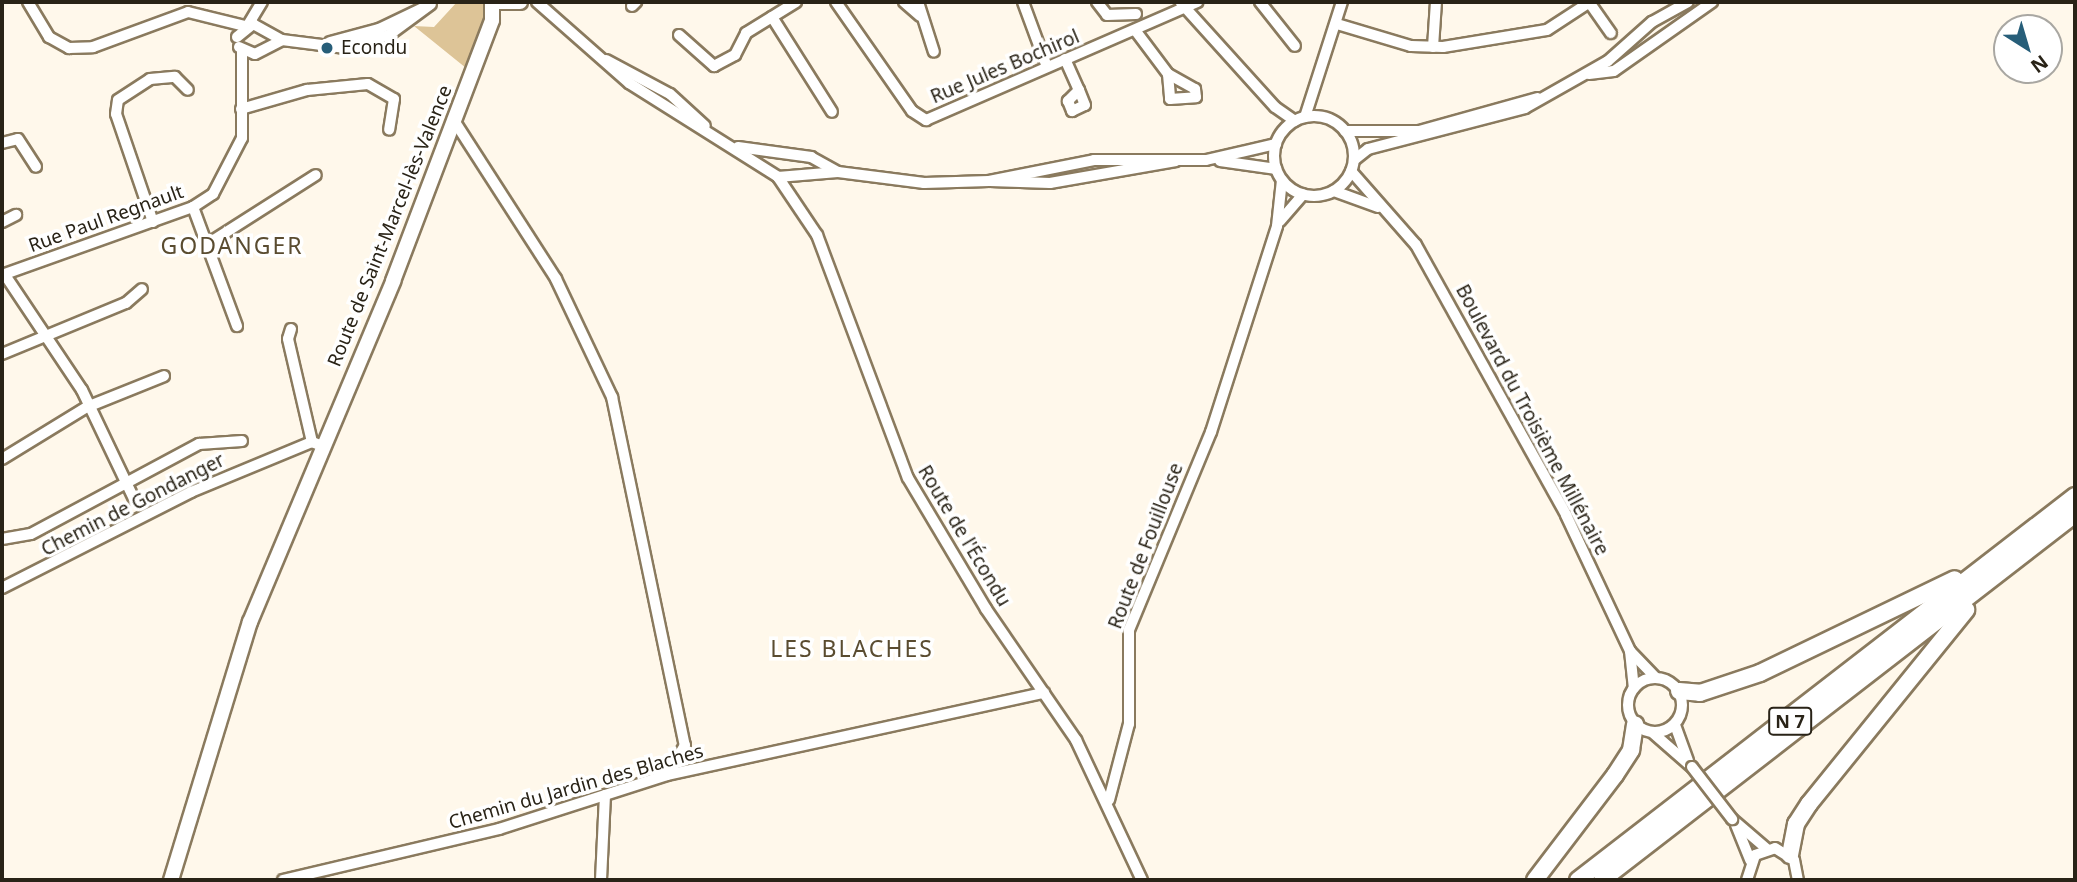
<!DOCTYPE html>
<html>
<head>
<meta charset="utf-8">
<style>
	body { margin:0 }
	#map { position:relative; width:2077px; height:882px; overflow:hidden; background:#fff8eb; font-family:"Noto Sans",sans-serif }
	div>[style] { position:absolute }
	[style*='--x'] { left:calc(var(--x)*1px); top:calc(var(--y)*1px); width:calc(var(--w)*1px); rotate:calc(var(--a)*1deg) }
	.green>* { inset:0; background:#ddc497 }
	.roads { filter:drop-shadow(2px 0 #8a7a5e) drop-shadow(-2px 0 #8a7a5e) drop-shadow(0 2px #8a7a5e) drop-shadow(0 -2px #8a7a5e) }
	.minor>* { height:10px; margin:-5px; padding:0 5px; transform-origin:5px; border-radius:5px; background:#fff }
	.minor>.ring { margin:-5px; padding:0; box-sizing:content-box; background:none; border:10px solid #fff; border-radius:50% }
	.major>* { height:14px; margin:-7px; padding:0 7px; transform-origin:7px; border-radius:7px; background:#fff }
	.highway>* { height:16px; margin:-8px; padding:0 8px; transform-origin:8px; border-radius:8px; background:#fff }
	.bridges { filter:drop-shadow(2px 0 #8a7a5e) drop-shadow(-2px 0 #8a7a5e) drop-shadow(0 2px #8a7a5e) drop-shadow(0 -2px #8a7a5e) }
	.minor-bridge>* { height:10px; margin:-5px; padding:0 5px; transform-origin:5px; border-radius:5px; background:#fff }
	.dots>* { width:19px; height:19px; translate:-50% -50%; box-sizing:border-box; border:4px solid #fff; border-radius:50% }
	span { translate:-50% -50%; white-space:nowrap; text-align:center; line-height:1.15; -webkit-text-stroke:7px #fff; paint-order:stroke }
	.shield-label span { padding:2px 5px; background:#fff; border:2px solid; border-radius:5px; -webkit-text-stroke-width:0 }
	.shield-label { font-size:18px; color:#292317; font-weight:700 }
	.poi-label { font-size:19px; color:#292317 }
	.left { translate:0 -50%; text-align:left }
	.street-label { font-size:19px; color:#292317 }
	.quarter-label { font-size:23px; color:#5a4c30; letter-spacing:2px }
	.frame { position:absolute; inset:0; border:4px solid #292317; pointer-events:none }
	.north { position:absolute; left:1993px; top:14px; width:70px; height:70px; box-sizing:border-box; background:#fff; border:2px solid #a9a7a2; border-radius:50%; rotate:143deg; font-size:19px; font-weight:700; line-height:28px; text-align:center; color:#292317 }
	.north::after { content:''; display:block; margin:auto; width:24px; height:32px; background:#275e79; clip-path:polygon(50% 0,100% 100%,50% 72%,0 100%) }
</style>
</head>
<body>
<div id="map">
	<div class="green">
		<div style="clip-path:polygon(457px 2px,484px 2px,487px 7px,466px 68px,414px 26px,434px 27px)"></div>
	</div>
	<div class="roads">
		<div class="minor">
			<div style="--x:28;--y:2;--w:41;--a:59"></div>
			<div style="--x:49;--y:37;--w:23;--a:29"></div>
			<div style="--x:69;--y:48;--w:24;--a:-2"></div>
			<div style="--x:93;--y:47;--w:101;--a:-20.2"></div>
			<div style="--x:188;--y:12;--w:59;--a:13.8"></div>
			<div style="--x:537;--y:2;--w:123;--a:41.4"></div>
			<div style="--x:629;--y:83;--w:176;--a:32.2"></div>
			<div style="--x:778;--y:177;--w:60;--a:-4.8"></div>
			<div style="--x:838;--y:172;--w:87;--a:7.3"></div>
			<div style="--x:924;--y:183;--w:65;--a:-1.8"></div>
			<div style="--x:989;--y:181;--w:107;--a:-11.3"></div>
			<div style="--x:1094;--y:160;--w:112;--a:0"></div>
			<div style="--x:1206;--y:160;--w:72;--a:-12.9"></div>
			<div style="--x:836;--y:2;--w:133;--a:55.1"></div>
			<div style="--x:912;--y:111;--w:17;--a:33"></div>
			<div style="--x:926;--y:120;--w:296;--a:-23.5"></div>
			<div style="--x:904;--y:2;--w:21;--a:41"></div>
			<div style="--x:918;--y:2;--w:52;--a:72.3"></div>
			<div style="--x:1023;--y:2;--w:69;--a:69.7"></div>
			<div style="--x:1097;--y:2;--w:16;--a:52"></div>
			<div style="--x:1107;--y:15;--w:29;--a:-2"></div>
			<div style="--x:1260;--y:2;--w:56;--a:51.5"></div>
			<div style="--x:1589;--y:2;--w:38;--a:55"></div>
			<div style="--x:1181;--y:3;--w:140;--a:47.9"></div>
			<div style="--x:1275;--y:107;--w:24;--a:35"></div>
			<div style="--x:632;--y:6;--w:6;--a:-45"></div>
			<div style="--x:772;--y:17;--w:112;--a:57.7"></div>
			<div style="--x:1337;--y:24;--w:77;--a:16.6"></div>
			<div style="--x:1411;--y:46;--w:32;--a:2"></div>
			<div style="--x:1443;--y:47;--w:105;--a:-9.3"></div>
			<div style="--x:1547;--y:30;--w:51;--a:-33.1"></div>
			<div style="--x:248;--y:25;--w:27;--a:-59"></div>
			<div style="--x:1135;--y:30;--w:55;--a:53.1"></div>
			<div style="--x:1168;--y:74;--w:25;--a:85"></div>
			<div style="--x:1170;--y:99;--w:26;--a:-4"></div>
			<div style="--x:1196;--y:97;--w:8;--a:-97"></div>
			<div style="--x:1195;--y:89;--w:31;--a:-151"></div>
			<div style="--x:679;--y:35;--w:47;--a:41.5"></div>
			<div style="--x:714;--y:66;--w:24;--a:-28"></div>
			<div style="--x:735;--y:55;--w:25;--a:-63"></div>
			<div style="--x:746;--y:33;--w:59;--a:-31.8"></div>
			<div style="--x:237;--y:37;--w:21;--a:-39"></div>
			<div style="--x:253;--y:24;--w:33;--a:29"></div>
			<div style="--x:282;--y:40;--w:64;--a:7.2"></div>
			<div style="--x:345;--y:48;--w:46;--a:-16.5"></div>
			<div style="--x:389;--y:35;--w:52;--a:-36.4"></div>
			<div style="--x:330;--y:42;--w:51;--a:-14.9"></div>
			<div style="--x:379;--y:29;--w:55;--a:-25.6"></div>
			<div style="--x:239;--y:47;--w:17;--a:24"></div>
			<div style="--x:255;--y:54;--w:30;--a:-27"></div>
			<div style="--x:1433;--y:47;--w:45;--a:-86.2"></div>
			<div style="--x:1065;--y:59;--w:34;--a:66"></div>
			<div style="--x:1079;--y:90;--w:16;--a:135"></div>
			<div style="--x:1068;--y:101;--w:11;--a:68"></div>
			<div style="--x:1072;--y:111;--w:14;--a:-25"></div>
			<div style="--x:1085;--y:105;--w:16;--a:-112"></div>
			<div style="--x:606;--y:60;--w:72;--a:28"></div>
			<div style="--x:670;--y:94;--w:47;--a:42.4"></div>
			<div style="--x:1589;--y:74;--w:25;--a:-7"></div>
			<div style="--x:1614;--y:71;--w:120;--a:-35.1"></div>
			<div style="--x:241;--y:109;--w:69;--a:-16.1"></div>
			<div style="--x:307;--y:90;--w:61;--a:-5.6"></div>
			<div style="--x:368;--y:84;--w:30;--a:30"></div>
			<div style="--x:394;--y:99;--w:31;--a:99"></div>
			<div class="ring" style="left:1274px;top:116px;width:70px;height:70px"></div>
			<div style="--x:1305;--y:117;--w:121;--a:-72.2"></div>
			<div style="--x:453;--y:119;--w:190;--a:57.2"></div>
			<div style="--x:556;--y:279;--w:131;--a:64.6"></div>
			<div style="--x:612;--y:397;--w:356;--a:78.2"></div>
			<div style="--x:685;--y:745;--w:35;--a:121"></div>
			<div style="--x:1345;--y:131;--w:74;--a:0"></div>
			<div style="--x:1419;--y:131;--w:123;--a:-15.5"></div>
			<div style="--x:2;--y:143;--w:16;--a:-14"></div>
			<div style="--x:18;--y:139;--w:33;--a:57"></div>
			<div style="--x:738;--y:147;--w:74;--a:7.8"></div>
			<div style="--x:811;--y:157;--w:31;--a:29"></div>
			<div style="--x:1354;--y:160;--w:18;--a:-38"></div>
			<div style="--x:1368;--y:149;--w:162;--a:-14.6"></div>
			<div style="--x:1525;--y:108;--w:95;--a:-29.5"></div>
			<div style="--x:1608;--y:61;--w:59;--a:-41.6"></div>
			<div style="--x:1652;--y:22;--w:41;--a:-29.1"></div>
			<div style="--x:1220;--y:161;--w:57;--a:8.1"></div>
			<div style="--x:1351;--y:171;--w:98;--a:48.7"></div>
			<div style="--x:1416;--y:245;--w:309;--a:60.9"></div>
			<div style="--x:1566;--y:515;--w:150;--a:64.8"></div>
			<div style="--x:1630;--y:651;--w:37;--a:46"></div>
			<div style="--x:778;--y:177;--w:70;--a:56.1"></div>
			<div style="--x:817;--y:235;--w:259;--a:69.5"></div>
			<div style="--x:908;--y:478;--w:152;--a:59.2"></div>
			<div style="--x:986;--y:609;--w:159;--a:55.5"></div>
			<div style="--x:1076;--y:740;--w:155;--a:64.8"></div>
			<div style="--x:990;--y:181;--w:60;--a:1.9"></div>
			<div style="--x:1050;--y:183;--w:128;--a:-9.9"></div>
			<div style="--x:1334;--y:191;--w:47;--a:20"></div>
			<div style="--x:193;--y:207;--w:127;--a:69.7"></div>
			<div style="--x:1280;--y:221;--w:35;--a:-49"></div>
			<div style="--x:2;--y:222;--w:16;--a:-27"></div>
			<div style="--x:153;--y:222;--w:114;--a:-108.9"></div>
			<div style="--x:116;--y:114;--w:14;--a:-82"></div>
			<div style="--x:118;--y:100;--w:38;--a:-33"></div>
			<div style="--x:150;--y:79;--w:25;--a:-5"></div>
			<div style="--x:175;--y:77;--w:18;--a:45"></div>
			<div style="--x:206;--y:245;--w:130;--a:-32.5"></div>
			<div style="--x:2;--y:275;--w:203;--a:-19.6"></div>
			<div style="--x:193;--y:207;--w:24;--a:-33"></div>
			<div style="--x:213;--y:194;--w:63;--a:-62.6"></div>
			<div style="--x:242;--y:138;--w:87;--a:-90"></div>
			<div style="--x:5;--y:275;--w:138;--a:56.2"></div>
			<div style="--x:82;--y:390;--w:121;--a:64.5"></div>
			<div style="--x:291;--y:329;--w:10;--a:107"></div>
			<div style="--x:288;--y:339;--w:106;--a:76.9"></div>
			<div style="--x:2;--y:354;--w:134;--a:-22.4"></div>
			<div style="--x:126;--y:303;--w:21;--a:-41"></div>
			<div style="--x:2;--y:459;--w:100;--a:-31.5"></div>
			<div style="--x:87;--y:407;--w:83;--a:-21.9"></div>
			<div style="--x:2;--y:539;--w:29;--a:-10"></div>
			<div style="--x:31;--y:534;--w:191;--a:-28.2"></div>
			<div style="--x:199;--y:444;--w:43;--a:-4"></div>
			<div style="--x:2;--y:588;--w:212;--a:-26.9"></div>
			<div style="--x:191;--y:492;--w:131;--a:-22.5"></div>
			<div style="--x:312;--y:442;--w:9;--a:21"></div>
			<div style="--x:1630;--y:651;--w:37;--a:84"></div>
			<div class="ring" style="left:1628px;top:678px;width:44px;height:44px"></div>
			<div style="--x:1675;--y:725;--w:38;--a:70"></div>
			<div style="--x:1653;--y:733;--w:52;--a:41.1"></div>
			<div style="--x:1109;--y:800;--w:79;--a:-75.3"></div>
			<div style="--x:1129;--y:724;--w:94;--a:-90"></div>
			<div style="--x:1129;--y:630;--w:214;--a:-67.5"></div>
			<div style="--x:1211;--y:432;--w:216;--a:-72.2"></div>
			<div style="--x:1277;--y:226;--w:46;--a:-83.8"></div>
			<div style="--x:1732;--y:819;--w:46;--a:40.6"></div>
			<div style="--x:1736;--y:825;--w:38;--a:68"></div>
			<div style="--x:283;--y:880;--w:222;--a:-13.3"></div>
			<div style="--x:499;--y:829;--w:176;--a:-17.8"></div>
			<div style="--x:667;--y:775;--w:386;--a:-12.3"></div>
			<div style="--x:601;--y:880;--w:85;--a:-87.3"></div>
			<div style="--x:1747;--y:880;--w:26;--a:-72"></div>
			<div style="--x:1755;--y:855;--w:21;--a:-19"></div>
			<div style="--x:1775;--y:848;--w:22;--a:32"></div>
			<div style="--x:1794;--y:860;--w:20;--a:79"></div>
		</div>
		<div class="major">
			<div style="--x:496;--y:2;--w:24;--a:0"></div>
			<div style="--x:171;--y:880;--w:270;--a:-73"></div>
			<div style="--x:250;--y:622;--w:370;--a:-67.2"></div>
			<div style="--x:393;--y:281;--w:279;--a:-69.2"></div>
			<div style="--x:492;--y:20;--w:18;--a:-90"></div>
		</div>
		<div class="highway">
			<div style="--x:1679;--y:691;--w:21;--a:5"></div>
			<div style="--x:1700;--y:693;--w:63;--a:-18.4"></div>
			<div style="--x:1760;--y:673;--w:216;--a:-25.7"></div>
			<div style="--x:1790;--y:855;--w:32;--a:-79"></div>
			<div style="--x:1796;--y:824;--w:24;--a:-57"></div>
			<div style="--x:1809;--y:804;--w:250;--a:-51"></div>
			<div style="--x:1535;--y:880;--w:132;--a:-52.7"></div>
			<div style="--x:1615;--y:775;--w:30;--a:-57"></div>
			<div style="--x:1631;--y:750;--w:26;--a:-81"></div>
			<div style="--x:1578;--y:880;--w:628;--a:-37.69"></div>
			<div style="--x:1602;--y:880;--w:598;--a:-37.73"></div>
		</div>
	</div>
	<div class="bridges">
		<div class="minor-bridge">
			<div style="--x:1692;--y:767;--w:66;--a:52.4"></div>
		</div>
	</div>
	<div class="dots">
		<div style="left:327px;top:48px;background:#275e79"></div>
	</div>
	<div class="shield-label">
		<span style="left:1790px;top:721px">N 7</span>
	</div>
	<div class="poi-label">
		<span class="left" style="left:341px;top:48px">Econdu</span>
	</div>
	<div class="street-label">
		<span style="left:1005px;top:67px;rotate:-23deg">Rue Jules Bochirol</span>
		<span style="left:106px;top:219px;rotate:-20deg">Rue Paul Regnault</span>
		<span style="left:390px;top:226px;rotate:-68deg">Route de Saint-Marcel-lès-Valence</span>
		<span style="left:1532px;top:420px;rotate:62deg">Boulevard du Troisième Millénaire</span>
		<span style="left:133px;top:505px;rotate:-27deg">Chemin de Gondanger</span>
		<span style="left:964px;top:536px;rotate:59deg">Route de l'Écondu</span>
		<span style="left:1146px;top:546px;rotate:-69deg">Route de Fouillouse</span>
		<span style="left:576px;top:787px;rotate:-16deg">Chemin du Jardin des Blaches</span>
	</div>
	<div class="quarter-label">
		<span style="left:232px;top:245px">GODANGER</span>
		<span style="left:852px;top:648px">LES BLACHES</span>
	</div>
	<div class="frame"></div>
	<div class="north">N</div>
</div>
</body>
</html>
